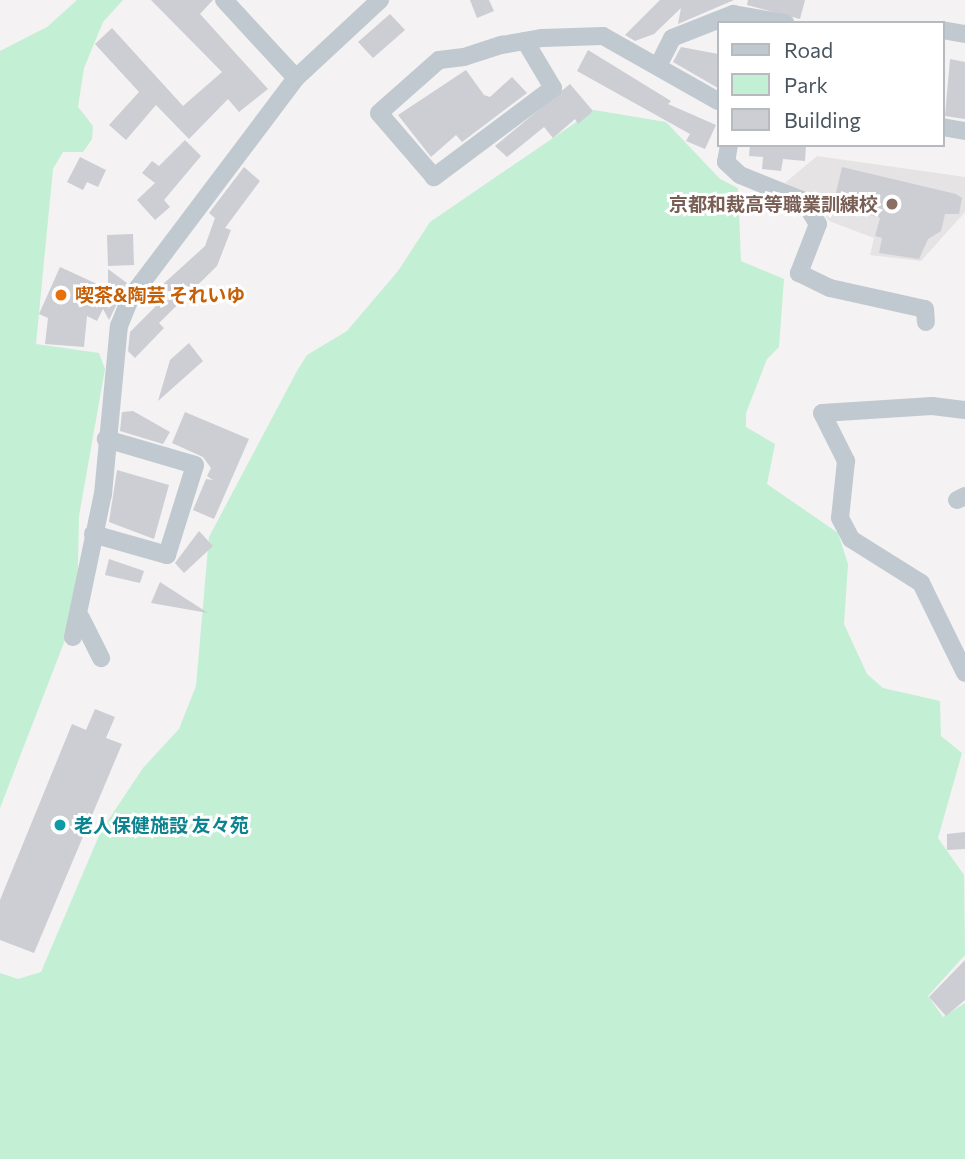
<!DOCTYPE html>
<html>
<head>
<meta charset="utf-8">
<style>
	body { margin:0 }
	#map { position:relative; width:965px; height:1159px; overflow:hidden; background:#f4f2f2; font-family:Commissioner,"Noto Sans JP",sans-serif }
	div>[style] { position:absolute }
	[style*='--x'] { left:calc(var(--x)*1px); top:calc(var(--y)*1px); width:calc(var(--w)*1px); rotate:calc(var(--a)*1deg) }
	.education>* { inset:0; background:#e5e3e4 }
	.green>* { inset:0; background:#c3efd5 }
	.building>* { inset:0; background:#ccced4 }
	.minor>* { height:18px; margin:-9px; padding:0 9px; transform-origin:9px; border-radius:9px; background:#c0c9d0 }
	.dots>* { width:19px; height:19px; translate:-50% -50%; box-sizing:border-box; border:4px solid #fff; border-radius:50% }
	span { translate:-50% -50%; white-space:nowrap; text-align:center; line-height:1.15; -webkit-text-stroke:6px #fff; paint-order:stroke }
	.education-label { font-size:19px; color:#785e54; font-weight:700 }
	.right { translate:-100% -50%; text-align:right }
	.food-label { font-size:19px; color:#c56008; font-weight:700 }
	.left { translate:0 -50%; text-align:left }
	.culture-label { font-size:19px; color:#0d838f; font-weight:700 }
	.legend { position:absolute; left:717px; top:21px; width:228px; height:126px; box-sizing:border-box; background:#fff; border:2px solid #b7bbbf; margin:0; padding:9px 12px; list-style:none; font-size:21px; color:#4a555f }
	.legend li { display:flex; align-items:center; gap:14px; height:35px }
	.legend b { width:35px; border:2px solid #b7bbbf }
</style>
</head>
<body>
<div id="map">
	<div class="education">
		<div style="clip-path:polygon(817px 156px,965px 177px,965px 212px,921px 261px,870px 255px,874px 238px,829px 221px,813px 197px,785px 183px)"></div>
	</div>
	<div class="green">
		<div style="clip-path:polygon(77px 0,123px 0,103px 22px,84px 68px,78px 107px,93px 126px,92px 139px,83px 152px,63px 152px,53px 169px,36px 344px,99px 353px,105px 369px,79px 516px,77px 609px,0 808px,0 51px,47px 27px)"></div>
		<div style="clip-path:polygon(594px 110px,666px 122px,720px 179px,738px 188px,741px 261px,784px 279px,779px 347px,767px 359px,746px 413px,746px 427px,775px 444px,767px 484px,838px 533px,848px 564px,844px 624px,867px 674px,883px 688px,940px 701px,941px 736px,962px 753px,938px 838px,964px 875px,965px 955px,928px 996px,943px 1017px,965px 1003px,965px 1159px,0 1159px,0 973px,18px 979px,41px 972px,101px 831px,143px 768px,179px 729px,196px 686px,209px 537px,297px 371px,307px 355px,347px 331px,398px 271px,430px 222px)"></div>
	</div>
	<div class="building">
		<div style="clip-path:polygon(151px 0,213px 0,200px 14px,268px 89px,239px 112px,228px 99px,189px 139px,156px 105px,126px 140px,109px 125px,139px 92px,95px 44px,112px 28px,183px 106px,222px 72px)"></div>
		<div style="clip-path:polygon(470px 0,489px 0,494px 11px,477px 18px)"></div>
		<div style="clip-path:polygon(660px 0,734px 0,678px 24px,681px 8px,654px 34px,635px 41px,625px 35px)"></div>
		<div style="clip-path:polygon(748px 0,805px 0,800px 19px,747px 5px)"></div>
		<div style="clip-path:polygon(390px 14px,405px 30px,373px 58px,358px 42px)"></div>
		<div style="clip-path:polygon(681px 47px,718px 54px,718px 88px,673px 62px)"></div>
		<div style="clip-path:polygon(588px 50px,671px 101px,668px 104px,716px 125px,705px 149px,686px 141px,690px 134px,577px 71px)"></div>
		<div style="clip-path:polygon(950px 59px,965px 62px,965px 119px,945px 116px)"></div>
		<div style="clip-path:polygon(466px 70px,484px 95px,490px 97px,512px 77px,527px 93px,462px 142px,456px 135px,431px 157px,398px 115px)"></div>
		<div style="clip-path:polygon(570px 84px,593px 111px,578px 124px,575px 119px,553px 138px,544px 127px,507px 157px,495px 146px)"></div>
		<div style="clip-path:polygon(185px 140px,201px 156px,164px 200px,170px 207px,155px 220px,137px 200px,155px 183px,142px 173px,152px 161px,159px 166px)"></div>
		<div style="clip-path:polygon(750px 145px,806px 145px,805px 161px,783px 159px,781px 171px,762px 169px,763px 157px,749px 156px)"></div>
		<div style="clip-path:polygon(80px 157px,106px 170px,98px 187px,87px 182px,83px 190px,67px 182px)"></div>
		<div style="clip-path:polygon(244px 167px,260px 181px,225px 228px,231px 230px,217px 266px,159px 323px,164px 328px,135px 358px,128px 351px,130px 332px,158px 304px,150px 296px,205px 246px,215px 218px,209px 213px)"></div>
		<div style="clip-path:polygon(842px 167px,956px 194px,962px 198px,959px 214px,945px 214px,941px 231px,928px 239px,919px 259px,879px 253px,882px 238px,875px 236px,880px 218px,867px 214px,869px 205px,835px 197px)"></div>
		<div style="clip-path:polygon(133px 234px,134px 265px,108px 266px,107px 235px)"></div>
		<div style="clip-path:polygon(60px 267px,108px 289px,108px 269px,127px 283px,109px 320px,103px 309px,97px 321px,87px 316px,84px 347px,45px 344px,48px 318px,39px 314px)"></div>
		<div style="clip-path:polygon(189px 343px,203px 361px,158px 401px,170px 360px)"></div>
		<div style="clip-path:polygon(133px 411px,170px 432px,163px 444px,120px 431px,122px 412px)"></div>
		<div style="clip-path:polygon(185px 412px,249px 439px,214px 519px,193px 510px,206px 479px,213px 480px,207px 476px,211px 468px,203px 457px,172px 443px)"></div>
		<div style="clip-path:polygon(117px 470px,169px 485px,154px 539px,109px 522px)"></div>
		<div style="clip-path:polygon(199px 531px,213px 546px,184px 573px,175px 563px)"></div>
		<div style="clip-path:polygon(109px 559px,144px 571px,140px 583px,105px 575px)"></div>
		<div style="clip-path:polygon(160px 582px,208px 613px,151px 603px)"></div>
		<div style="clip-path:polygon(95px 709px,115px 717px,106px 738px,122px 744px,34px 953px,0 940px,0 900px,72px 724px,86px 730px)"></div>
		<div style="clip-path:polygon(965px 832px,965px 849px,947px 850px,947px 834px)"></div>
		<div style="clip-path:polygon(965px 960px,965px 1000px,946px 1016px,929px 997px)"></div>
	</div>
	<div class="minor">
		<div style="--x:224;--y:0;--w:106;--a:47.3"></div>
		<div style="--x:942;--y:30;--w:23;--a:10"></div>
		<div style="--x:525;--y:41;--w:55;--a:59.2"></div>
		<div style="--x:553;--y:88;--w:149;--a:143.2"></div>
		<div style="--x:434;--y:177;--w:84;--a:-130.7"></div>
		<div style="--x:379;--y:113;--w:80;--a:-41.5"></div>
		<div style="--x:439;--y:60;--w:25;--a:-7"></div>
		<div style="--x:464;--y:57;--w:40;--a:-18"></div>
		<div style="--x:502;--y:45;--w:41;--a:-9.9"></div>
		<div style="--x:542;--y:38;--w:61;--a:-1.9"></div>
		<div style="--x:603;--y:36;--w:132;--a:29.5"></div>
		<div style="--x:658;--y:66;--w:31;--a:-63"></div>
		<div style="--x:672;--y:38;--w:66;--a:-21.5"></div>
		<div style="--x:733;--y:14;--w:53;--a:9.8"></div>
		<div style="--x:942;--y:127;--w:23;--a:10"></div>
		<div style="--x:729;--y:145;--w:17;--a:100"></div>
		<div style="--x:726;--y:162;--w:19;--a:43"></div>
		<div style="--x:740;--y:175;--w:69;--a:22.1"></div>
		<div style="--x:804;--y:201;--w:27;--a:59"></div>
		<div style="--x:818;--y:224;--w:53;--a:111.2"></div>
		<div style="--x:799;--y:273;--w:34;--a:26"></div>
		<div style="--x:830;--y:288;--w:97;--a:12.5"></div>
		<div style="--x:925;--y:309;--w:13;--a:86"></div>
		<div style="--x:965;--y:410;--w:33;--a:-173"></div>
		<div style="--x:932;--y:406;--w:110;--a:176.4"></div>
		<div style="--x:822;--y:413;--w:54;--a:63.4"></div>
		<div style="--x:846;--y:461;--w:57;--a:96"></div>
		<div style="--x:840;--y:518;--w:24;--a:62"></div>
		<div style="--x:851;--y:539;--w:83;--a:32.2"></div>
		<div style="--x:921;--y:583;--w:100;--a:63.9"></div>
		<div style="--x:957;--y:500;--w:9;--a:-27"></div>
		<div style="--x:93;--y:534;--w:77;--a:15.8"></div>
		<div style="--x:167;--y:555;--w:94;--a:-72.7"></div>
		<div style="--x:195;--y:465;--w:93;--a:-163.7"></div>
		<div style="--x:81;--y:618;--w:45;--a:63.4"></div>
		<div style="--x:73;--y:637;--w:146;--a:-78.2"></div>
		<div style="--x:103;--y:494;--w:169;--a:-84.6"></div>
		<div style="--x:119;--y:326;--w:31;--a:-68"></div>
		<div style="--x:131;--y:297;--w:274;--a:-53"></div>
		<div style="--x:296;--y:78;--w:115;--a:-42.9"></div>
	</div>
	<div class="dots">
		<div style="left:892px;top:204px;background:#8d6e63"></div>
		<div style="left:61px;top:295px;background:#e8710a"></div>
		<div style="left:60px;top:825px;background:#0f9aa8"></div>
	</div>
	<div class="education-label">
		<span class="right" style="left:878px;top:204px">京都和裁高等職業訓練校</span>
	</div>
	<div class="food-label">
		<span class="left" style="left:75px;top:295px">喫茶&amp;陶芸 それいゆ</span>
	</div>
	<div class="culture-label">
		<span class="left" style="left:74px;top:825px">老人保健施設 友々苑</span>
	</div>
	<ul class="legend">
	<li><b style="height:9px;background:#c0c9d0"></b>Road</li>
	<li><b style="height:19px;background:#c3efd5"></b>Park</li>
	<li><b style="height:19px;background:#ccced4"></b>Building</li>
	</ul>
</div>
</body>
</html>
